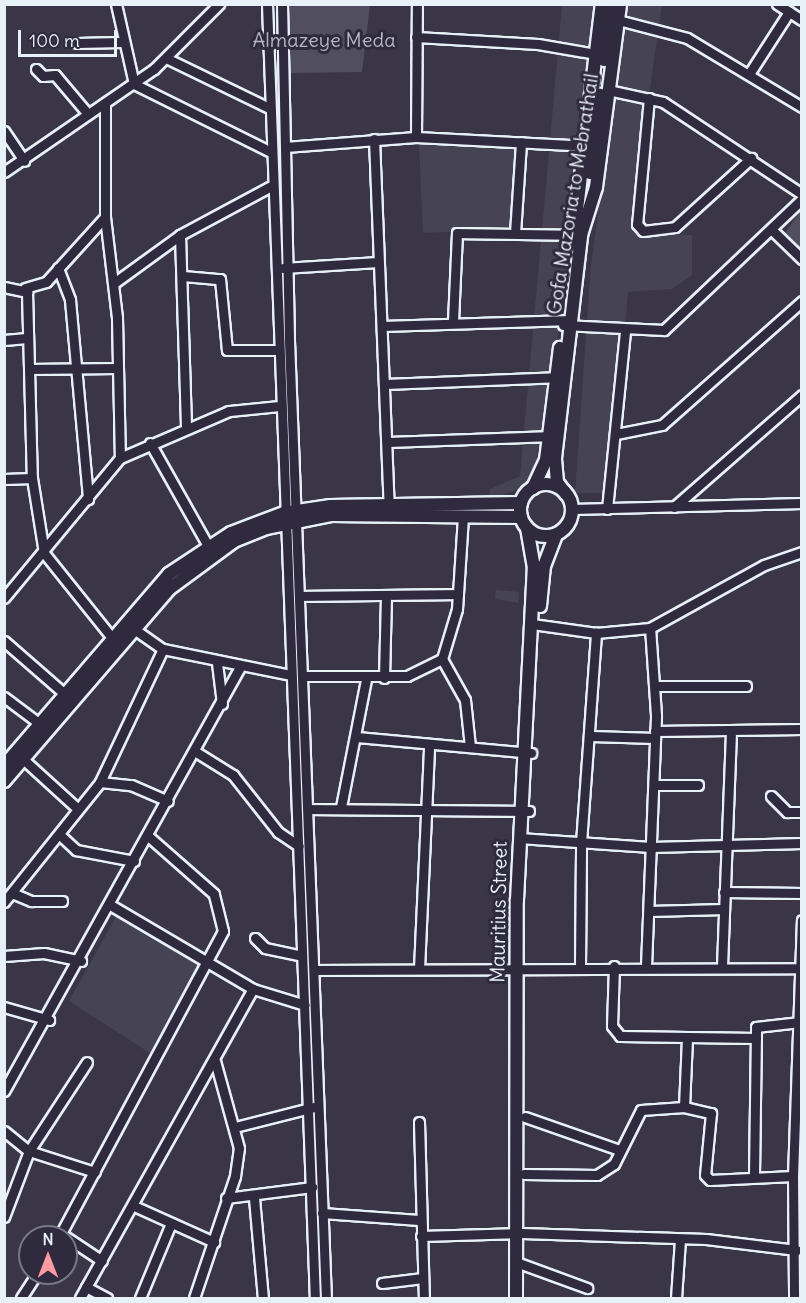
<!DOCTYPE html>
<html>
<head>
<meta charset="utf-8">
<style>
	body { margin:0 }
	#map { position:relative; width:806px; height:1303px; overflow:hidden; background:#3a3648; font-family:Delius,sans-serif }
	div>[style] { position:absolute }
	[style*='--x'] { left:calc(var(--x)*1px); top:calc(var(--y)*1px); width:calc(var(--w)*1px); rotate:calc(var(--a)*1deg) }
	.built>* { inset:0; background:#464354 }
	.green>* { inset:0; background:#504e5f }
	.roads { filter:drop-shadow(2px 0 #e8f1f8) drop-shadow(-2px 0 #e8f1f8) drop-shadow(0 2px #e8f1f8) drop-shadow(0 -2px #e8f1f8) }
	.minor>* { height:9px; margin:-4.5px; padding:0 4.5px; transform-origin:4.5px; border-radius:4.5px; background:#2f2a3d }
	.major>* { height:12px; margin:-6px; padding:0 6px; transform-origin:6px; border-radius:6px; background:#2f2a3d }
	.major>.ring { margin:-6px; padding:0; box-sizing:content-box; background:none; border:12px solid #2f2a3d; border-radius:50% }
	span { translate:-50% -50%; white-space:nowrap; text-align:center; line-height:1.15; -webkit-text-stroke:6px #2f2a3d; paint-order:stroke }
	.park-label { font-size:20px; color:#b3b8c2 }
	.street-label { font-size:20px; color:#e8f1f8 }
	.frame { position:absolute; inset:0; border:6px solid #e8f1f8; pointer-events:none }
	.north { position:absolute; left:18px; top:1225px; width:60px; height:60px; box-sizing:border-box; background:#2f2a3d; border:2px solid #797a88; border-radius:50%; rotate:0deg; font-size:16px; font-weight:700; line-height:24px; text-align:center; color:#e8f1f8 }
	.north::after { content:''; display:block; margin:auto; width:21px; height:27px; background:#ff9aa2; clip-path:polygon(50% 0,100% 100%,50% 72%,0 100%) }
	.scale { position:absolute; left:18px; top:30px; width:99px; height:27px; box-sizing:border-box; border:3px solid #e8f1f8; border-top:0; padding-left:8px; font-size:18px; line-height:21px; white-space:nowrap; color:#e8f1f8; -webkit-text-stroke:4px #2f2a3d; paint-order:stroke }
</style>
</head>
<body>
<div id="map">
	<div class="built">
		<div style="clip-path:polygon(562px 5px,599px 5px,560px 322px,532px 484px,489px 500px,490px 489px,520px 476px)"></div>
		<div style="clip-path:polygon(626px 5px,662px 5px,631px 218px,636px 219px,637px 234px,692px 235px,692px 275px,672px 289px,628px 292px,610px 493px,575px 493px,591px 265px)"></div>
		<div style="clip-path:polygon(419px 145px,517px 149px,509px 229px,423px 233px)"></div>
		<div style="clip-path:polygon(496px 590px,519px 592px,518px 603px,495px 599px)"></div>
		<div style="clip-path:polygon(117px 915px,205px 960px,153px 1055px,69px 1001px)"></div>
	</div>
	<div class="green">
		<div style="clip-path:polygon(287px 5px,370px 5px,362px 72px,290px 73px)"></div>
		<div style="clip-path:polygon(801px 210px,801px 253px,783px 236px)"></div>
	</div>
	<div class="roads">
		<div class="minor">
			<div style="--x:116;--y:4;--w:82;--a:77.3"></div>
			<div style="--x:134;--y:84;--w:151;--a:26.4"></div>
			<div style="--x:267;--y:4;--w:1295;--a:87.88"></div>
			<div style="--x:282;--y:4;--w:337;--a:88.8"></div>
			<div style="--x:289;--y:341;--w:958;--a:87.79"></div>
			<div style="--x:777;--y:4;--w:30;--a:33"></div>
			<div style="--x:618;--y:20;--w:71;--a:14.6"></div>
			<div style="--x:687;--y:38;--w:134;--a:31"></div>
			<div style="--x:416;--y:37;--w:122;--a:3.3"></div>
			<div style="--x:538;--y:44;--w:59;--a:9.8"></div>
			<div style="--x:77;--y:43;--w:44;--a:-1.3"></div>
			<div style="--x:166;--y:58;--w:114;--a:25.9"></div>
			<div style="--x:36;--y:69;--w:10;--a:45"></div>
			<div style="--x:43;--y:76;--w:12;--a:-5"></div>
			<div style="--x:55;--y:75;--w:51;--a:49.8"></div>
			<div style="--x:749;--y:74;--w:74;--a:-57.2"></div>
			<div style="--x:608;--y:90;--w:56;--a:12.3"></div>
			<div style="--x:663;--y:102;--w:167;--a:33.5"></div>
			<div style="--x:649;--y:98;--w:127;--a:95.4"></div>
			<div style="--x:637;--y:224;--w:9;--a:49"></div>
			<div style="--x:643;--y:231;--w:32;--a:-7"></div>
			<div style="--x:675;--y:227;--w:103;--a:-42.2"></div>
			<div style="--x:105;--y:103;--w:114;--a:90"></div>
			<div style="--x:105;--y:217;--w:102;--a:83.2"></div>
			<div style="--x:117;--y:318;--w:140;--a:88.8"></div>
			<div style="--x:4;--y:131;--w:36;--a:56"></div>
			<div style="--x:416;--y:137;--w:133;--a:-89.6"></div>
			<div style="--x:374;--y:139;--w:367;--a:87.7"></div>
			<div style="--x:285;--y:147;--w:131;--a:-4.4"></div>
			<div style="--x:416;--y:137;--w:169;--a:3"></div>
			<div style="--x:4;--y:172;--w:182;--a:-34.5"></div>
			<div style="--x:154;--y:69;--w:92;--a:-45"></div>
			<div style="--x:772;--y:230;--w:42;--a:44"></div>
			<div style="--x:515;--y:233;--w:91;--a:-86.2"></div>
			<div style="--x:180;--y:235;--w:192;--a:88.2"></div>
			<div style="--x:58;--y:268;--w:34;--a:69"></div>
			<div style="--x:70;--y:300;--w:200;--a:84.8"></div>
			<div style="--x:283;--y:268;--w:95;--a:-3.6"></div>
			<div style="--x:183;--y:276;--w:37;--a:5"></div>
			<div style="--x:220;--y:279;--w:71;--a:84.4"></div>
			<div style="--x:227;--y:350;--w:50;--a:0"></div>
			<div style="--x:114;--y:283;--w:82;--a:-36"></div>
			<div style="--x:180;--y:235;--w:103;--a:-28.3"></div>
			<div style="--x:4;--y:287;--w:24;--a:12"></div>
			<div style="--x:27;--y:292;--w:186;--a:88.5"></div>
			<div style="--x:32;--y:478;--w:76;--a:80.9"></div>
			<div style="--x:44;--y:553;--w:115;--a:51.3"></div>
			<div style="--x:25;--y:288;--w:22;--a:-16"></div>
			<div style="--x:46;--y:282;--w:88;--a:-47.8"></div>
			<div style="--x:453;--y:321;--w:88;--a:-87.4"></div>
			<div style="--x:457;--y:233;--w:122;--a:0.9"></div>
			<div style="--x:563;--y:325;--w:101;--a:2.8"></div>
			<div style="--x:664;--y:330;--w:190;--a:-43.5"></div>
			<div style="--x:382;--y:326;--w:189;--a:-1.8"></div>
			<div style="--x:4;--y:340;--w:23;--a:-5"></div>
			<div style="--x:29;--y:369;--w:88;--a:-0.7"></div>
			<div style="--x:385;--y:384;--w:177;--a:-2.3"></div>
			<div style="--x:616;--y:434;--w:47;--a:-11.1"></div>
			<div style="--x:662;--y:425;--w:187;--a:-41.5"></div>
			<div style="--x:388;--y:442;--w:165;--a:-2.1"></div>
			<div style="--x:150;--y:443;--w:118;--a:60.6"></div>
			<div style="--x:4;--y:479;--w:28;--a:-2"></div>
			<div style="--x:674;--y:507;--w:170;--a:-41.2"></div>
			<div style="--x:572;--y:509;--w:230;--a:-1.5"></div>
			<div style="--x:607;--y:509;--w:178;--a:-84.2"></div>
			<div style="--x:302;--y:596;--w:156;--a:-0.7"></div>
			<div style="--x:4;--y:598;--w:182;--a:-50.4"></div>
			<div style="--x:120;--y:458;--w:119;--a:-23.3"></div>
			<div style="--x:229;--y:411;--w:51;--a:-5.6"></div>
			<div style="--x:532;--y:624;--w:65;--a:8"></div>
			<div style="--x:596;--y:633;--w:54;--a:-5.3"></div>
			<div style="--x:650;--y:628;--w:130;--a:-28.9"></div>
			<div style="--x:764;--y:565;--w:40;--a:-18.9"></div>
			<div style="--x:134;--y:629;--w:35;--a:35"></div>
			<div style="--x:163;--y:649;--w:131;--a:11.5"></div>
			<div style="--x:4;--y:641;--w:82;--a:41.1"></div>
			<div style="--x:442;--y:659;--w:47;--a:60.7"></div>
			<div style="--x:465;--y:700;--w:47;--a:83.9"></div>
			<div style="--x:217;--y:663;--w:41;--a:83"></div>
			<div style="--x:305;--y:676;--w:102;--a:0"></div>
			<div style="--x:407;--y:676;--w:39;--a:-26"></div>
			<div style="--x:442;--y:659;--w:52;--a:-73.3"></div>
			<div style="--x:457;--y:609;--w:93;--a:-86.3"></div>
			<div style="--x:384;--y:678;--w:81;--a:-88.6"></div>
			<div style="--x:656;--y:686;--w:90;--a:0"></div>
			<div style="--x:4;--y:697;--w:45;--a:36.9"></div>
			<div style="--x:655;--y:731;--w:147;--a:-0.8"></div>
			<div style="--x:591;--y:736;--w:64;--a:1.8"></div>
			<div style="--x:356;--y:737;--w:176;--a:5.2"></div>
			<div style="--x:196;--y:752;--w:44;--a:31.9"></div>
			<div style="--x:233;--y:775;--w:73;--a:51.7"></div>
			<div style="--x:278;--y:832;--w:25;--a:34"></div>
			<div style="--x:23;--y:759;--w:74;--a:42.3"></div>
			<div style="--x:100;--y:782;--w:31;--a:6"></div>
			<div style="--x:131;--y:785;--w:40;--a:23.4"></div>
			<div style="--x:654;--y:785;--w:44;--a:0"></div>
			<div style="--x:771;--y:796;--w:23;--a:45"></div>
			<div style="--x:787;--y:812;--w:15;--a:0"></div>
			<div style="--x:341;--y:807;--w:129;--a:-78.9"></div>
			<div style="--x:309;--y:809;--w:220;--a:0.5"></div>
			<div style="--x:61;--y:836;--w:21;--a:43"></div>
			<div style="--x:76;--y:850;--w:59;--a:10.7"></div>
			<div style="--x:519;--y:838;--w:132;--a:3.9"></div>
			<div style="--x:651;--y:847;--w:151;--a:-1.5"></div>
			<div style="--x:724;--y:892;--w:78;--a:0.7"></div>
			<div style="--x:12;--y:893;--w:21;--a:23"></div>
			<div style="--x:31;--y:901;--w:31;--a:0"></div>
			<div style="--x:4;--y:902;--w:154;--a:-51.3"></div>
			<div style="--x:100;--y:782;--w:147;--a:-64.7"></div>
			<div style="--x:112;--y:906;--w:164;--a:30.5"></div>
			<div style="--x:253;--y:989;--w:54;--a:17.1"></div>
			<div style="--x:649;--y:911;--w:75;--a:-1.5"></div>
			<div style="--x:255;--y:938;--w:14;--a:45"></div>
			<div style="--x:265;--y:948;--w:38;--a:12"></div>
			<div style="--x:4;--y:956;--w:40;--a:-4.3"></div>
			<div style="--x:44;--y:953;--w:38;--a:12"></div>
			<div style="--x:580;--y:966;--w:123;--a:-89.5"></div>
			<div style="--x:581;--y:843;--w:211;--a:-85.9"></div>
			<div style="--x:614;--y:966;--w:60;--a:91.9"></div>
			<div style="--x:612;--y:1026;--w:13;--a:51"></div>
			<div style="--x:620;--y:1036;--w:136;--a:0.8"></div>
			<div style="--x:646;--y:966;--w:251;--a:-87.7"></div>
			<div style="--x:656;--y:715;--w:87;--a:-93.9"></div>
			<div style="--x:722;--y:966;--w:235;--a:-87.8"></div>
			<div style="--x:419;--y:969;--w:224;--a:-87.4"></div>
			<div style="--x:315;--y:970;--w:486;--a:-0.2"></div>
			<div style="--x:4;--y:1007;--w:47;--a:16.1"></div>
			<div style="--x:4;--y:1091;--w:485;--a:-60.9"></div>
			<div style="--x:684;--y:1107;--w:69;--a:-87.5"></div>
			<div style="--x:525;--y:1117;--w:100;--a:19.3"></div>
			<div style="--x:419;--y:1122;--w:176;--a:88.4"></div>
			<div style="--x:235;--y:1127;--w:81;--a:-14.2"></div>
			<div style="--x:4;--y:1131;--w:32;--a:39"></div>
			<div style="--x:29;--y:1151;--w:69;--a:17.7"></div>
			<div style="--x:524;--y:1174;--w:73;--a:0.8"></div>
			<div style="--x:597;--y:1175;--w:20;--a:-33"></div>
			<div style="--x:614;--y:1164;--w:60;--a:-63.4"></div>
			<div style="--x:641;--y:1110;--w:43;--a:-4"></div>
			<div style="--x:684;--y:1107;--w:28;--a:13"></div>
			<div style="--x:711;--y:1113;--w:62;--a:95.5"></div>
			<div style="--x:705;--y:1175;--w:7;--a:45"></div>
			<div style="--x:710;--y:1180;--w:83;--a:-2.8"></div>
			<div style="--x:793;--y:1176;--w:256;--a:-88"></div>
			<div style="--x:754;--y:1175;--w:148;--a:-89.2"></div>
			<div style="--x:756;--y:1027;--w:44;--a:-6.5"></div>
			<div style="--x:793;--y:1176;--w:122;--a:89.5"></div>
			<div style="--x:226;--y:1198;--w:87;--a:-7.3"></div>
			<div style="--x:254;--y:1198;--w:100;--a:84.9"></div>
			<div style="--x:134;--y:1206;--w:88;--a:24.2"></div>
			<div style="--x:322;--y:1213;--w:97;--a:4.1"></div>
			<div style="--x:4;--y:1217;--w:71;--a:-69.3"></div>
			<div style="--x:29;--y:1151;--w:106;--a:-56.9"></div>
			<div style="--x:421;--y:1236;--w:101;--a:-1.7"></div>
			<div style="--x:522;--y:1233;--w:184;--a:1.9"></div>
			<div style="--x:706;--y:1239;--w:91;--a:7"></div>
			<div style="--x:59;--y:1237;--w:347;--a:-61.8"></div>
			<div style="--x:223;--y:931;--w:38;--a:-104"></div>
			<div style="--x:214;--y:894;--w:88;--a:-138.7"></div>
			<div style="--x:66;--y:1237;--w:43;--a:33.7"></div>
			<div style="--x:516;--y:1262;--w:76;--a:20.1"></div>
			<div style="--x:382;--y:1283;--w:41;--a:-7"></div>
			<div style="--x:86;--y:1287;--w:24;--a:28"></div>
			<div style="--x:21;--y:1298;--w:30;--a:-57"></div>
			<div style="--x:80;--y:1298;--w:354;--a:-60.8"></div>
			<div style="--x:140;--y:1298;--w:81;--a:-67.5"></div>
			<div style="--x:194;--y:1298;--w:129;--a:-71.4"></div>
			<div style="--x:235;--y:1176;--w:28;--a:-82"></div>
			<div style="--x:239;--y:1148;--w:90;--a:-105.4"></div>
			<div style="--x:676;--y:1298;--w:58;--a:-86.1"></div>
		</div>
		<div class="major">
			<div style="--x:604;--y:60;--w:56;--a:-82.9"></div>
			<div style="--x:590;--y:173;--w:79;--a:-82.7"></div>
			<div style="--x:573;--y:242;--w:240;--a:-83.1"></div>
			<div class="ring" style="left:520px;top:484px;width:40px;height:40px"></div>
			<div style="--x:533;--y:488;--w:31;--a:-65"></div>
			<div style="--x:546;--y:460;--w:113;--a:-82.9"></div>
			<div style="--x:566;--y:494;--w:15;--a:-127"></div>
			<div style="--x:557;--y:482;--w:24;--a:-95"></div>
			<div style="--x:555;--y:458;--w:225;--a:-83.3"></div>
			<div style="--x:581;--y:235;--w:50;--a:-72.6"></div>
			<div style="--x:596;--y:187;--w:185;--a:-82.5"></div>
			<div style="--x:540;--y:606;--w:40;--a:-84.3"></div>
			<div style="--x:544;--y:566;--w:34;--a:-69"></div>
			<div style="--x:4;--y:766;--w:253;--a:-49.3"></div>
			<div style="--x:169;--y:574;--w:74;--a:-33.5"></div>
			<div style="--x:231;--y:533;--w:57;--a:-20.7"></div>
			<div style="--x:284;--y:513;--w:47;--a:-8.7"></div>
			<div style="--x:330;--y:506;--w:191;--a:-0.9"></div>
			<div style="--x:4;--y:781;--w:253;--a:-49.3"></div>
			<div style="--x:169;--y:589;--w:81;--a:-36.4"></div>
			<div style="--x:234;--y:541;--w:35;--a:-22"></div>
			<div style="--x:266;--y:528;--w:66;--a:-11.3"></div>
			<div style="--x:331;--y:515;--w:190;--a:0.6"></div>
			<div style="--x:516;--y:1298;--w:398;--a:-89.9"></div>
			<div style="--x:517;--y:900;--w:332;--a:-87.1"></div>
			<div style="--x:534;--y:568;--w:41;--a:-99.9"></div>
		</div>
	</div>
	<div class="park-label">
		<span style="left:324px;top:39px">Almazeye Meda</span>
	</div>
	<div class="street-label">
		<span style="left:572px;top:194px;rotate:-81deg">Gofa Mazoria to Mebrathail</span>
		<span style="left:498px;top:912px;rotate:-89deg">Mauritius Street</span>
	</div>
	<div class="frame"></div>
	<div class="north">N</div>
	<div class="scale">100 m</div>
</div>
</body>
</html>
